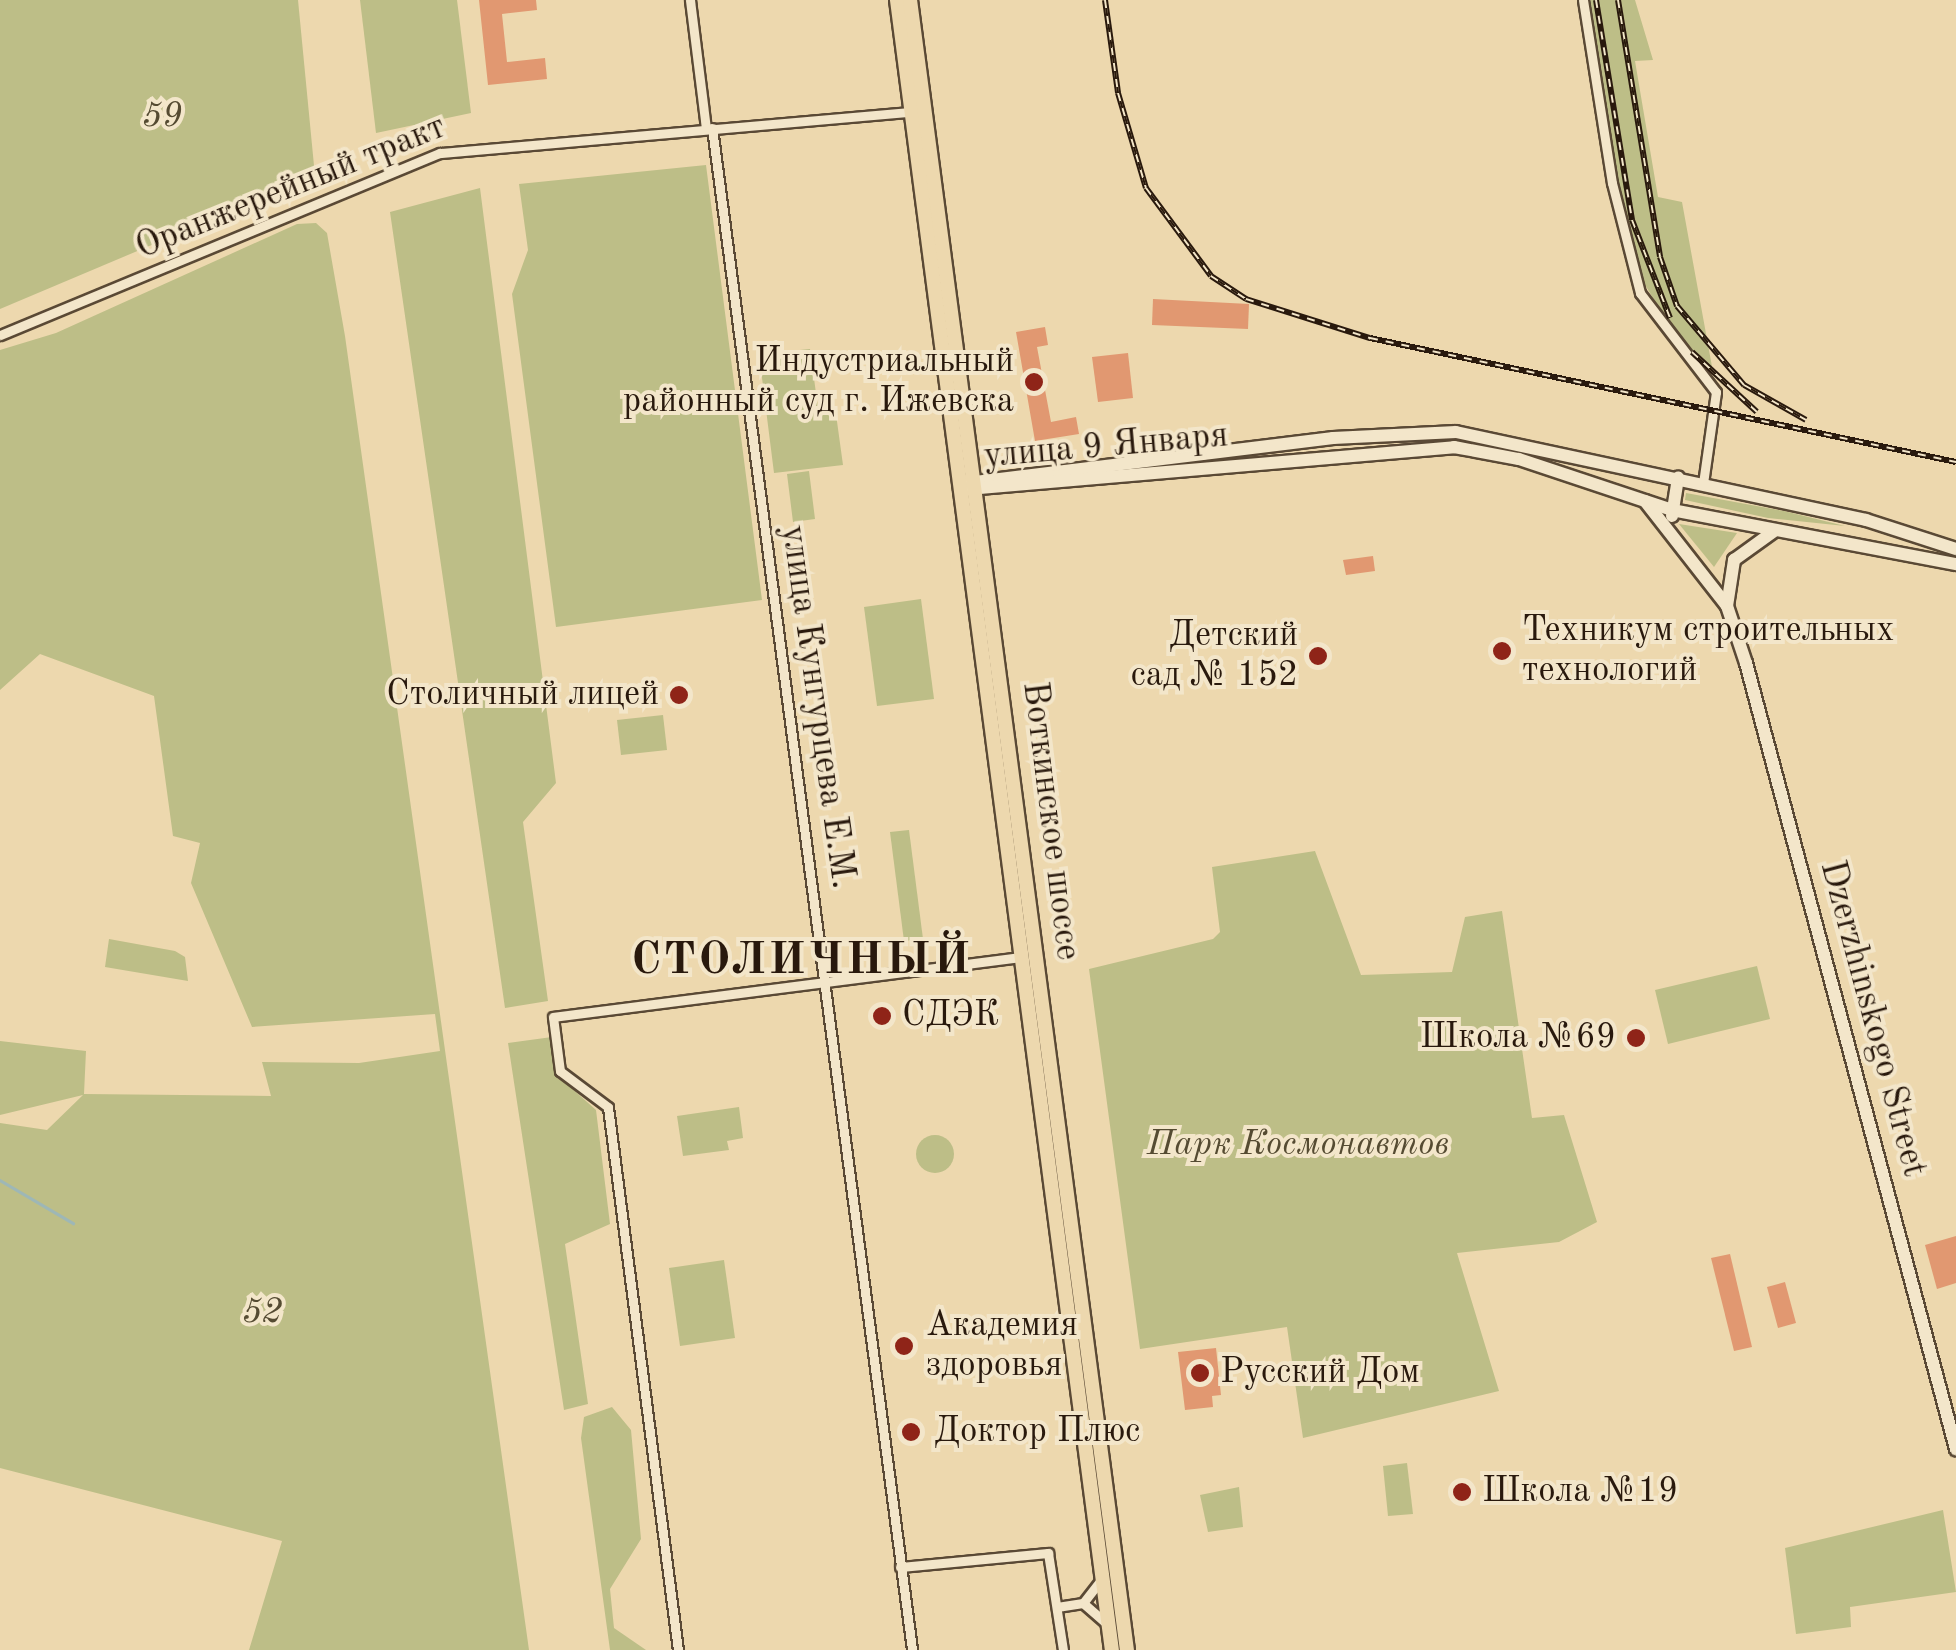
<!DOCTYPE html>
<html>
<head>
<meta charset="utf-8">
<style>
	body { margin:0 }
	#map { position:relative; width:1956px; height:1650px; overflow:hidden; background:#edd8ae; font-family:"Old Standard TT",serif }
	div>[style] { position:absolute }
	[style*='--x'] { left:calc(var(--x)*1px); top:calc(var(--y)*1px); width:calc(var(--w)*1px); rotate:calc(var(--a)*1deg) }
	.green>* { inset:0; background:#bdbe87 }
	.round { border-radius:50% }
	.stream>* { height:2.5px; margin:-1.25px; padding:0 1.25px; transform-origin:1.25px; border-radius:1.25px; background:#9eb7b6 }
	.building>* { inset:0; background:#e19871 }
	.roads { filter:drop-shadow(2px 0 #5a4935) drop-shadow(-2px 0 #5a4935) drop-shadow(0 2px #5a4935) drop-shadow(0 -2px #5a4935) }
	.street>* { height:9px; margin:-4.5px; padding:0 4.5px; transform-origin:4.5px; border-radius:4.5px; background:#f3e6ca }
	.secondary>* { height:12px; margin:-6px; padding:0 6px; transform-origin:6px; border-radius:6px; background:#f3e6ca }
	.primary>* { height:14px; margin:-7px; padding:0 7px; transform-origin:7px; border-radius:7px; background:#edd8ae }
	.rail>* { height:6px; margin-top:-3px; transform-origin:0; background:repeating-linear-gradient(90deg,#f3e6ca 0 8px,#29190d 0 16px); box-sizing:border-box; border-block:2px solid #29190d }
	.dots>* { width:28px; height:28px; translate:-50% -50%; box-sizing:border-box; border:5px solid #f3e6ca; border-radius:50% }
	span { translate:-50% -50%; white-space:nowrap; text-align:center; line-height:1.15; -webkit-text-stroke:8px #f3e6ca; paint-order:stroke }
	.park-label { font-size:35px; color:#554b32; font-style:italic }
	.street-label { font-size:35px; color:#29190d }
	.poi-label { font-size:35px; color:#29190d }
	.right { translate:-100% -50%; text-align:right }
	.left { translate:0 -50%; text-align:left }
	.district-label { font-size:45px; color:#29190d; font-weight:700; letter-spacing:2.5px }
</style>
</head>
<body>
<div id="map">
	<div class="green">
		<div style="clip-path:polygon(0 0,298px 0,315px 176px,0 309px)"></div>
		<div style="clip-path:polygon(360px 0,457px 0,471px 113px,376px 133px)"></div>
		<div style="clip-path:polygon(1588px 0,1635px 0,1653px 60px,1635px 61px,1658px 197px,1682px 202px,1713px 372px,1680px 344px,1644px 283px,1622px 213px)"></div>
		<div style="clip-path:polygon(706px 165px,762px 600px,556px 627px,512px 294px,528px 250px,519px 184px)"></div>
		<div style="clip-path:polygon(480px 188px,556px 783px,523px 822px,548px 1001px,505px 1008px,390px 212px)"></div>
		<div style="clip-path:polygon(297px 224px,316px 223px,327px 233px,345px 336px,529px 1650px,249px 1650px,282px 1541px,0 1468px,0 1123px,47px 1130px,83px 1095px,0 1115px,0 1041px,86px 1051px,84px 1094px,271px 1096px,262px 1062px,359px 1063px,440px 1051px,435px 1014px,252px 1027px,191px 883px,200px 843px,173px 836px,154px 696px,40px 654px,0 690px,0 350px,56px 333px)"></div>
		<div style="clip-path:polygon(810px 349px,818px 408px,835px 407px,843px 465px,774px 473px,759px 354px)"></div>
		<div style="clip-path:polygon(809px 471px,815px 519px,793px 522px,787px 474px)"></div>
		<div style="clip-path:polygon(1686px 493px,1784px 511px,1845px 526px,1768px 518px,1685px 500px)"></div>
		<div style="clip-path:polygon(1679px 524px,1737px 533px,1714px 567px)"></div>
		<div style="clip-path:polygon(921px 599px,934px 699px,877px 706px,864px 607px)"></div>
		<div style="clip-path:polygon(663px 715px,667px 750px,621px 755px,617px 720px)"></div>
		<div style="clip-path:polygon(909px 830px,923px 939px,904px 941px,890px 832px)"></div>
		<div style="clip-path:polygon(1315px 851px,1361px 975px,1452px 972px,1465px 917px,1502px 911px,1532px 1118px,1564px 1115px,1597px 1222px,1559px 1242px,1457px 1253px,1499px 1391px,1303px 1438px,1287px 1327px,1140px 1349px,1089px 969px,1213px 939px,1220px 932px,1212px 867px)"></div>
		<div style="clip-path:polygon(109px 939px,175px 951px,185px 957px,188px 981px,105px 967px)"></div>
		<div style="clip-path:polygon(1757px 966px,1770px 1019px,1668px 1044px,1655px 990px)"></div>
		<div style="clip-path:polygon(552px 1037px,558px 1076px,596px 1110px,610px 1224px,565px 1244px,588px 1404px,564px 1410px,508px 1043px)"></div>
		<div style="clip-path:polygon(739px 1107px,743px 1138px,727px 1141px,729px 1150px,683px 1156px,677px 1116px)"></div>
		<div class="round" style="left:916px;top:1135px;width:38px;height:38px"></div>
		<div style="clip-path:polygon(724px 1260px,735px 1338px,680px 1346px,669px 1268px)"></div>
		<div style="clip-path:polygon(612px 1407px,631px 1430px,641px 1539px,610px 1589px,614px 1628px,646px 1650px,610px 1650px,581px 1438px,584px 1417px)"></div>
		<div style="clip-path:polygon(1407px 1463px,1413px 1514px,1388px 1516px,1383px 1466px)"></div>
		<div style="clip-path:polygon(1239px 1487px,1243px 1527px,1208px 1532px,1200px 1495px)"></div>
		<div style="clip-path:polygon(1943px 1510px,1956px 1592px,1850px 1607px,1851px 1627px,1796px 1634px,1785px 1548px)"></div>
	</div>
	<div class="stream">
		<div style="--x:0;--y:1180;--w:85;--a:30.5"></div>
	</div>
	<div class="building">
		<div style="clip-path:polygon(479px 0,536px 0,537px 10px,502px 14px,507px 62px,545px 58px,547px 79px,488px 85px)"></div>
		<div style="clip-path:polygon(1153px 299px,1249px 304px,1248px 329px,1152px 325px)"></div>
		<div style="clip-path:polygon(1045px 327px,1048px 345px,1037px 347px,1051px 422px,1076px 417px,1079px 434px,1035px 441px,1016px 332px)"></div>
		<div style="clip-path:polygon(1128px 353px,1133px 398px,1098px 402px,1092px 357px)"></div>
		<div style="clip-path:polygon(1373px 556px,1375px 571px,1346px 575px,1343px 560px)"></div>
		<div style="clip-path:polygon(1956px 1236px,1956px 1283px,1937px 1289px,1925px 1245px)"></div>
		<div style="clip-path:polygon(1730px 1254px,1752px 1347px,1734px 1351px,1711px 1258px)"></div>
		<div style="clip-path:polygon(1785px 1282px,1796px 1323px,1778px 1328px,1767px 1287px)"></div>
		<div style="clip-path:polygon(1216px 1348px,1221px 1395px,1212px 1396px,1213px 1407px,1185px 1410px,1178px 1352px)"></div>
	</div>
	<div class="roads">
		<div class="street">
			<div style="--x:690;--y:0;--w:129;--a:82.9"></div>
			<div style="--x:1583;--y:0;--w:185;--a:81"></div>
			<div style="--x:1612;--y:183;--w:114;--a:75.7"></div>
			<div style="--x:1640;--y:293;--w:125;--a:52.5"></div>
			<div style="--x:1716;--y:392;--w:92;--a:98.1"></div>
			<div style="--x:712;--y:128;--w:1535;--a:82.51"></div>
			<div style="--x:0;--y:335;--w:476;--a:-22.5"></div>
			<div style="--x:440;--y:153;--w:473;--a:-5"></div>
			<div style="--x:900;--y:1567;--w:149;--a:-5.4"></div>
			<div style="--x:1048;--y:1553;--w:98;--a:81.2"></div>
			<div style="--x:1083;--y:1603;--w:32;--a:41"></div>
			<div style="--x:1057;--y:1607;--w:26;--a:-9"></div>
			<div style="--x:1083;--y:1603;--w:31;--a:-52"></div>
			<div style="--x:678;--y:1650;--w:547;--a:-97.35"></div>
			<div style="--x:608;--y:1107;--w:60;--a:-143.1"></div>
			<div style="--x:560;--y:1071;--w:54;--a:-97.4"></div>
			<div style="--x:553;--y:1017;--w:473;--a:-7.3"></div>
		</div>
		<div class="secondary">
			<div style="--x:967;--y:483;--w:369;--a:-7"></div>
			<div style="--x:1333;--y:438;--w:123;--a:-2.8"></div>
			<div style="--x:1456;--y:432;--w:419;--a:12.1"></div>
			<div style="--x:1866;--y:520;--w:95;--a:17.9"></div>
			<div style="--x:968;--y:489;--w:488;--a:-4.9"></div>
			<div style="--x:1454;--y:447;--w:66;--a:10.5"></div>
			<div style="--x:1519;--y:459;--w:161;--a:18.4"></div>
			<div style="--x:1672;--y:510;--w:289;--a:10.8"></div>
			<div style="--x:1645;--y:501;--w:133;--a:52"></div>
			<div style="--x:1727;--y:606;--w:60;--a:71.6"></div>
			<div style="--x:1746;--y:663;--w:814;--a:75.04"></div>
			<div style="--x:1672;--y:516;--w:39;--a:-81"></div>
			<div style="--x:1727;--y:606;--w:47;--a:-81.3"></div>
			<div style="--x:1734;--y:560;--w:49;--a:-35.9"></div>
		</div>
		<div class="primary">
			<div style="--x:897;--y:0;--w:1664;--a:82.58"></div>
			<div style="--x:910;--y:0;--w:1664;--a:82.51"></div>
		</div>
	</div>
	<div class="rail">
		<div style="--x:1105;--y:0;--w:94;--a:82"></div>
		<div style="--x:1118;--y:93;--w:99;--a:73.6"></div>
		<div style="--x:1146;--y:188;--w:109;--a:53.5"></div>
		<div style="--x:1211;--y:276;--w:42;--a:33.3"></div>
		<div style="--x:1246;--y:299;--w:130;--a:17.5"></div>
		<div style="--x:1370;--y:338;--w:599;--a:11.95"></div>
		<div style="--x:1596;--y:0;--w:223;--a:80.7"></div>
		<div style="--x:1632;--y:220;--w:105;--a:68.8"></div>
		<div style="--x:1618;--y:0;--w:260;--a:80.7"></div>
		<div style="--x:1660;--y:257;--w:52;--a:70.9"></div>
		<div style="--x:1677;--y:306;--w:104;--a:49.7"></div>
		<div style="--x:1744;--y:385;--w:71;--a:29.4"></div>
		<div style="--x:1692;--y:352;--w:88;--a:42.7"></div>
	</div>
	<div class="dots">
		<div style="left:1034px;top:382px;background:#8f2418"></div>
		<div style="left:1502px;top:651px;background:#8f2418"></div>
		<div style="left:1318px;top:656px;background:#8f2418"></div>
		<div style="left:679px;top:695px;background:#8f2418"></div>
		<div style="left:882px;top:1016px;background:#8f2418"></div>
		<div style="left:1636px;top:1038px;background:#8f2418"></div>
		<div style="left:904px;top:1346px;background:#8f2418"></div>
		<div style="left:1200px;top:1373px;background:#8f2418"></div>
		<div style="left:911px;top:1432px;background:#8f2418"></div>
		<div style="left:1462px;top:1492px;background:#8f2418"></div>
	</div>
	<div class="park-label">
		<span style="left:162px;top:117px">59</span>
		<span style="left:1298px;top:1145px">Парк Космонавтов</span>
		<span style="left:262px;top:1313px">52</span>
	</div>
	<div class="street-label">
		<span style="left:291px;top:188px;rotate:-22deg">Оранжерейный тракт</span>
		<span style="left:1106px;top:447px;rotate:-5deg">улица 9 Января</span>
		<span style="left:817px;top:707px;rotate:82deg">улица Кунгурцева Е.М.</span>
		<span style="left:1050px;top:821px;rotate:83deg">Воткинское шоссе</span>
		<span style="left:1872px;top:1019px;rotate:75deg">Dzerzhinskogo Street</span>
	</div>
	<div class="poi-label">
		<span class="right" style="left:1014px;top:382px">Индустриальный<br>районный суд г. Ижевска</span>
		<span class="left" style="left:1522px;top:651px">Техникум строительных<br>технологий</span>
		<span class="right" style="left:1298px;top:656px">Детский<br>сад № 152</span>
		<span class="right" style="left:659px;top:695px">Столичный лицей</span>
		<span class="left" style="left:902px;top:1016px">СДЭК</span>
		<span class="right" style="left:1616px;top:1038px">Школа №69</span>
		<span class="left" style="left:926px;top:1346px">Академия<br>здоровья</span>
		<span class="left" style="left:1220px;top:1373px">Русский Дом</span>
		<span class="left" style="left:934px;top:1432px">Доктор Плюс</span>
		<span class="left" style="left:1482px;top:1492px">Школа №19</span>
	</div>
	<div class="district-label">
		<span style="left:802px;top:962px">СТОЛИЧНЫЙ</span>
	</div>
</div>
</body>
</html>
